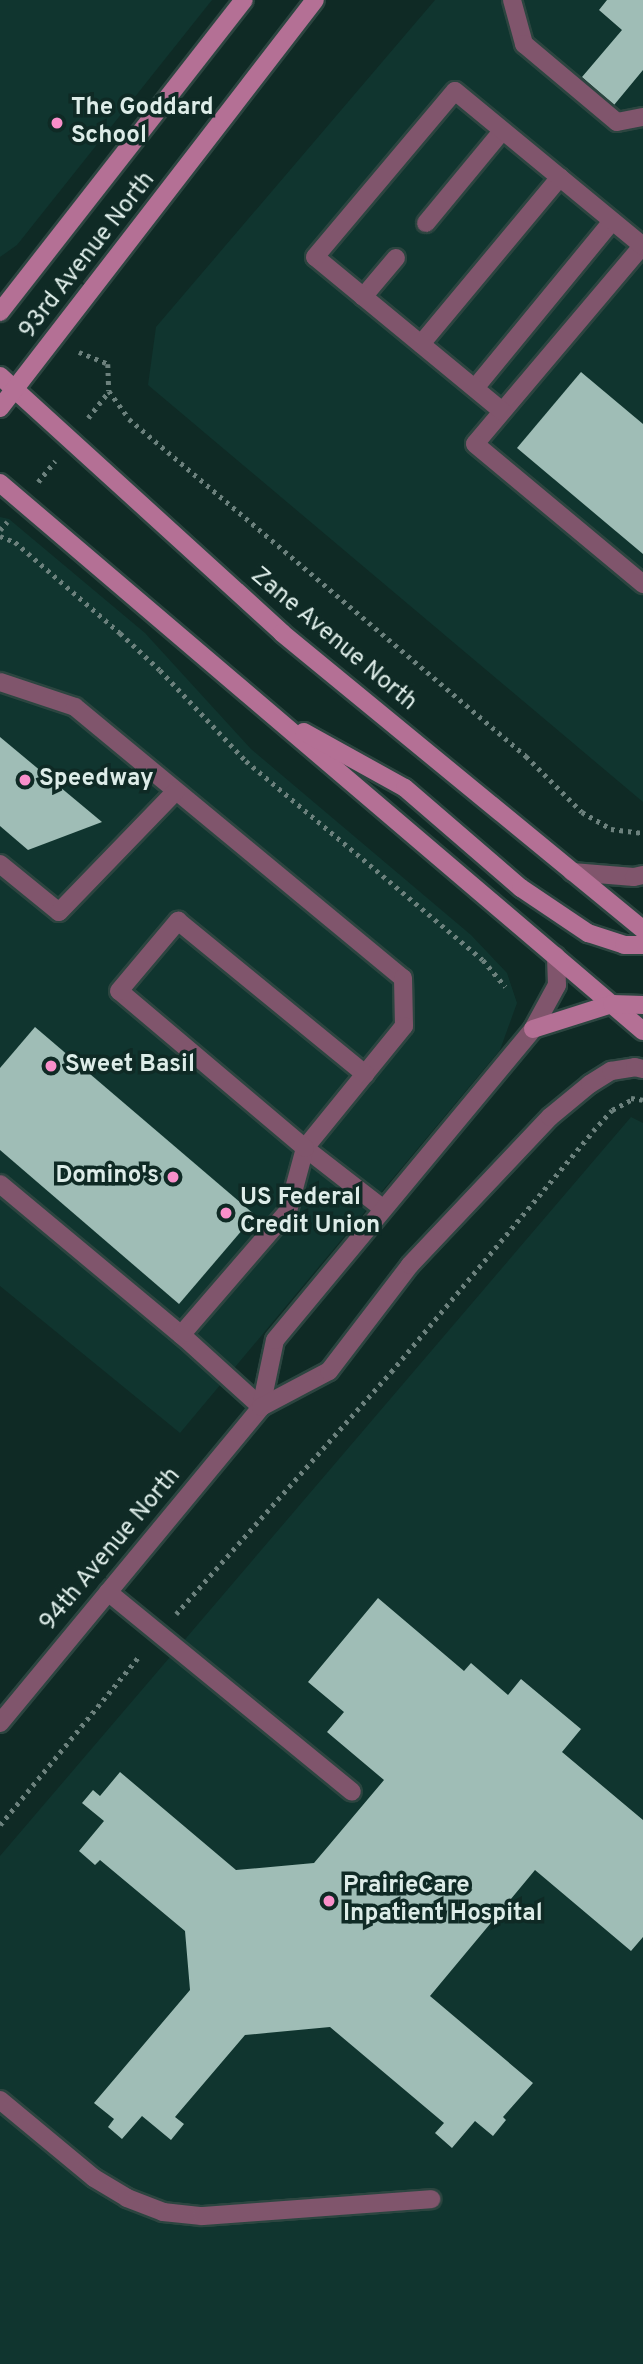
<!DOCTYPE html>
<html>
<head>
<meta charset="utf-8">
<style>
	body { margin:0 }
	#map { position:relative; width:643px; height:2364px; overflow:hidden; background:#0f2a25; font-family:Overpass,sans-serif }
	div>[style] { position:absolute }
	[style*='--x'] { left:calc(var(--x)*1px); top:calc(var(--y)*1px); width:calc(var(--w)*1px); rotate:calc(var(--a)*1deg) }
	.built>* { inset:0; background:#10352f }
	.building>* { inset:0; background:#9fbdb6 }
	.path>* { height:4.5px; margin-top:-2.25px; transform-origin:0; background:repeating-linear-gradient(90deg,#6c817d 0 3.5px,transparent 0 8.5px) }
	.roads { filter:drop-shadow(2px 0 #2c4540) drop-shadow(-2px 0 #2c4540) drop-shadow(0 2px #2c4540) drop-shadow(0 -2px #2c4540) }
	.lane>* { height:18px; margin:-9px; padding:0 9px; transform-origin:9px; border-radius:9px; background:#80556c }
	.street>* { height:18px; margin:-9px; padding:0 9px; transform-origin:9px; border-radius:9px; background:#80556c }
	.secondary>* { height:18px; margin:-9px; padding:0 9px; transform-origin:9px; border-radius:9px; background:#b47095 }
	.dots>* { width:19px; height:19px; translate:-50% -50%; box-sizing:border-box; border:4px solid #0f2a25; border-radius:50% }
	span { translate:-50% -50%; white-space:nowrap; text-align:center; line-height:1.15; -webkit-text-stroke:7px #0f2a25; paint-order:stroke }
	.poi-label { font-size:24px; color:#ddece8; font-weight:700 }
	.left { translate:0 -50%; text-align:left }
	.right { translate:-100% -50%; text-align:right }
	.street-label { font-size:24px; color:#ddece8 }
</style>
</head>
<body>
<div id="map">
	<div class="built">
		<div style="clip-path:polygon(0 0,212px 0,17px 245px,0 257px)"></div>
		<div style="clip-path:polygon(435px 0,643px 0,643px 802px,148px 385px,156px 327px)"></div>
		<div style="clip-path:polygon(0 517px,9px 519px,145px 633px,251px 749px,471px 935px,507px 973px,517px 1003px,500px 1050px,180px 1433px,0 1286px)"></div>
		<div style="clip-path:polygon(631px 1117px,643px 1123px,643px 2364px,0 2364px,0 1856px)"></div>
	</div>
	<div class="building">
		<div style="clip-path:polygon(607px 0,643px 0,643px 70px,614px 105px,582px 77px,622px 30px,599px 10px)"></div>
		<div style="clip-path:polygon(581px 372px,643px 424px,643px 554px,517px 448px)"></div>
		<div style="clip-path:polygon(0 737px,102px 822px,28px 850px,0 826px)"></div>
		<div style="clip-path:polygon(35px 1027px,255px 1215px,179px 1304px,0 1150px,0 1068px)"></div>
		<div style="clip-path:polygon(378px 1598px,464px 1671px,471px 1663px,508px 1695px,521px 1679px,581px 1729px,562px 1752px,643px 1820px,643px 1937px,631px 1951px,535px 1870px,430px 1996px,533px 2083px,503px 2117px,506px 2120px,493px 2136px,475px 2121px,452px 2148px,435px 2133px,444px 2123px,330px 2027px,245px 2035px,175px 2117px,184px 2124px,171px 2140px,142px 2116px,122px 2139px,108px 2127px,114px 2119px,94px 2103px,190px 1990px,185px 1931px,100px 1860px,95px 1865px,79px 1851px,104px 1821px,82px 1803px,93px 1790px,100px 1796px,120px 1772px,236px 1870px,314px 1863px,384px 1780px,327px 1732px,344px 1712px,308px 1682px)"></div>
	</div>
	<div class="path">
		<div style="--x:79;--y:352;--w:31;--a:22"></div>
		<div style="--x:108;--y:364;--w:27;--a:88"></div>
		<div style="--x:109;--y:391;--w:34;--a:54"></div>
		<div style="--x:129;--y:419;--w:521;--a:40.33"></div>
		<div style="--x:526;--y:756;--w:79;--a:45"></div>
		<div style="--x:582;--y:812;--w:34;--a:30"></div>
		<div style="--x:611;--y:829;--w:32;--a:7"></div>
		<div style="--x:88;--y:418;--w:34;--a:-52"></div>
		<div style="--x:38;--y:482;--w:27;--a:-51"></div>
		<div style="--x:0;--y:530;--w:11;--a:-49"></div>
		<div style="--x:0;--y:536;--w:16;--a:22"></div>
		<div style="--x:15;--y:542;--w:139;--a:40.9"></div>
		<div style="--x:120;--y:633;--w:54;--a:42.8"></div>
		<div style="--x:160;--y:670;--w:125;--a:46.6"></div>
		<div style="--x:246;--y:761;--w:309;--a:40"></div>
		<div style="--x:483;--y:960;--w:35;--a:50"></div>
		<div style="--x:631;--y:1098;--w:12;--a:9"></div>
		<div style="--x:176;--y:1614;--w:324;--a:-48.4"></div>
		<div style="--x:391;--y:1372;--w:314;--a:-50"></div>
		<div style="--x:593;--y:1131;--w:28;--a:-48"></div>
		<div style="--x:612;--y:1110;--w:21;--a:-28"></div>
		<div style="--x:0;--y:1825;--w:220;--a:-50.5"></div>
	</div>
	<div class="roads">
		<div class="lane">
			<div style="--x:512;--y:0;--w:46;--a:74.7"></div>
			<div style="--x:524;--y:44;--w:121;--a:40"></div>
			<div style="--x:617;--y:122;--w:26;--a:-11"></div>
			<div style="--x:426;--y:223;--w:119;--a:-50.4"></div>
			<div style="--x:643;--y:245;--w:260;--a:130.2"></div>
			<div style="--x:475;--y:444;--w:219;--a:39.8"></div>
			<div style="--x:363;--y:297;--w:51;--a:-49.8"></div>
			<div style="--x:421;--y:344;--w:217;--a:-50.2"></div>
			<div style="--x:475;--y:388;--w:216;--a:-50.6"></div>
			<div style="--x:502;--y:411;--w:242;--a:-140.5"></div>
			<div style="--x:315;--y:257;--w:217;--a:-49.9"></div>
			<div style="--x:455;--y:91;--w:244;--a:39.5"></div>
			<div style="--x:0;--y:682;--w:79;--a:18.4"></div>
			<div style="--x:75;--y:707;--w:425;--a:39.6"></div>
			<div style="--x:403;--y:978;--w:48;--a:88.8"></div>
			<div style="--x:404;--y:1026;--w:157;--a:129.1"></div>
			<div style="--x:305;--y:1148;--w:98;--a:37.9"></div>
			<div style="--x:0;--y:864;--w:76;--a:39.1"></div>
			<div style="--x:59;--y:912;--w:168;--a:-46"></div>
			<div style="--x:0;--y:1184;--w:241;--a:39.8"></div>
			<div style="--x:185;--y:1338;--w:103;--a:42.2"></div>
			<div style="--x:181;--y:1335;--w:164;--a:-49.2"></div>
			<div style="--x:288;--y:1211;--w:65;--a:-74.9"></div>
			<div style="--x:305;--y:1148;--w:243;--a:-139.8"></div>
			<div style="--x:119;--y:991;--w:92;--a:-49.9"></div>
			<div style="--x:178;--y:921;--w:242;--a:39.3"></div>
			<div style="--x:108;--y:1592;--w:315;--a:39.3"></div>
			<div style="--x:0;--y:2100;--w:122;--a:39.7"></div>
			<div style="--x:94;--y:2178;--w:39;--a:31"></div>
			<div style="--x:127;--y:2198;--w:39;--a:21"></div>
			<div style="--x:163;--y:2212;--w:39;--a:6"></div>
			<div style="--x:202;--y:2216;--w:230;--a:-4.2"></div>
		</div>
		<div class="street">
			<div style="--x:572;--y:872;--w:62;--a:4.6"></div>
			<div style="--x:634;--y:877;--w:9;--a:-13"></div>
			<div style="--x:261;--y:1407;--w:68;--a:-78.2"></div>
			<div style="--x:275;--y:1340;--w:404;--a:-50.3"></div>
			<div style="--x:533;--y:1029;--w:50;--a:-61.4"></div>
			<div style="--x:557;--y:985;--w:29;--a:-92"></div>
			<div style="--x:0;--y:1723;--w:410;--a:-50.4"></div>
			<div style="--x:261;--y:1407;--w:77;--a:-27.9"></div>
			<div style="--x:329;--y:1371;--w:133;--a:-52.6"></div>
			<div style="--x:410;--y:1265;--w:204;--a:-46.6"></div>
			<div style="--x:550;--y:1117;--w:52;--a:-39.5"></div>
			<div style="--x:590;--y:1084;--w:25;--a:-32"></div>
			<div style="--x:611;--y:1071;--w:24;--a:-9"></div>
			<div style="--x:635;--y:1067;--w:8;--a:14"></div>
		</div>
		<div class="secondary">
			<div style="--x:0;--y:312;--w:396;--a:-52"></div>
			<div style="--x:0;--y:376;--w:382;--a:42.3"></div>
			<div style="--x:282;--y:633;--w:467;--a:39.4"></div>
			<div style="--x:0;--y:408;--w:515;--a:-52.33"></div>
			<div style="--x:0;--y:483;--w:845;--a:40.44"></div>
			<div style="--x:304;--y:732;--w:115;--a:29"></div>
			<div style="--x:405;--y:788;--w:153;--a:40.8"></div>
			<div style="--x:521;--y:888;--w:81;--a:33.9"></div>
			<div style="--x:588;--y:933;--w:38;--a:18"></div>
			<div style="--x:624;--y:945;--w:19;--a:0"></div>
			<div style="--x:533;--y:1029;--w:83;--a:-17.6"></div>
			<div style="--x:612;--y:1004;--w:31;--a:2"></div>
		</div>
	</div>
	<div class="dots">
		<div style="left:57px;top:123px;background:#f98fca"></div>
		<div style="left:25px;top:780px;background:#f98fca"></div>
		<div style="left:51px;top:1066px;background:#f98fca"></div>
		<div style="left:173px;top:1177px;background:#f98fca"></div>
		<div style="left:226px;top:1213px;background:#f98fca"></div>
		<div style="left:329px;top:1901px;background:#f98fca"></div>
	</div>
	<div class="poi-label">
		<span class="left" style="left:71px;top:123px">The Goddard<br>School</span>
		<span class="left" style="left:39px;top:780px">Speedway</span>
		<span class="left" style="left:65px;top:1066px">Sweet Basil</span>
		<span class="right" style="left:159px;top:1177px">Domino's</span>
		<span class="left" style="left:240px;top:1213px">US Federal<br>Credit Union</span>
		<span class="left" style="left:343px;top:1901px">PrairieCare<br>Inpatient Hospital</span>
	</div>
	<div class="street-label">
		<span style="left:88px;top:256px;rotate:-52deg">93rd Avenue North</span>
		<span style="left:333px;top:640px;rotate:40deg">Zane Avenue North</span>
		<span style="left:111px;top:1550px;rotate:-50deg">94th Avenue North</span>
	</div>
</div>
</body>
</html>
